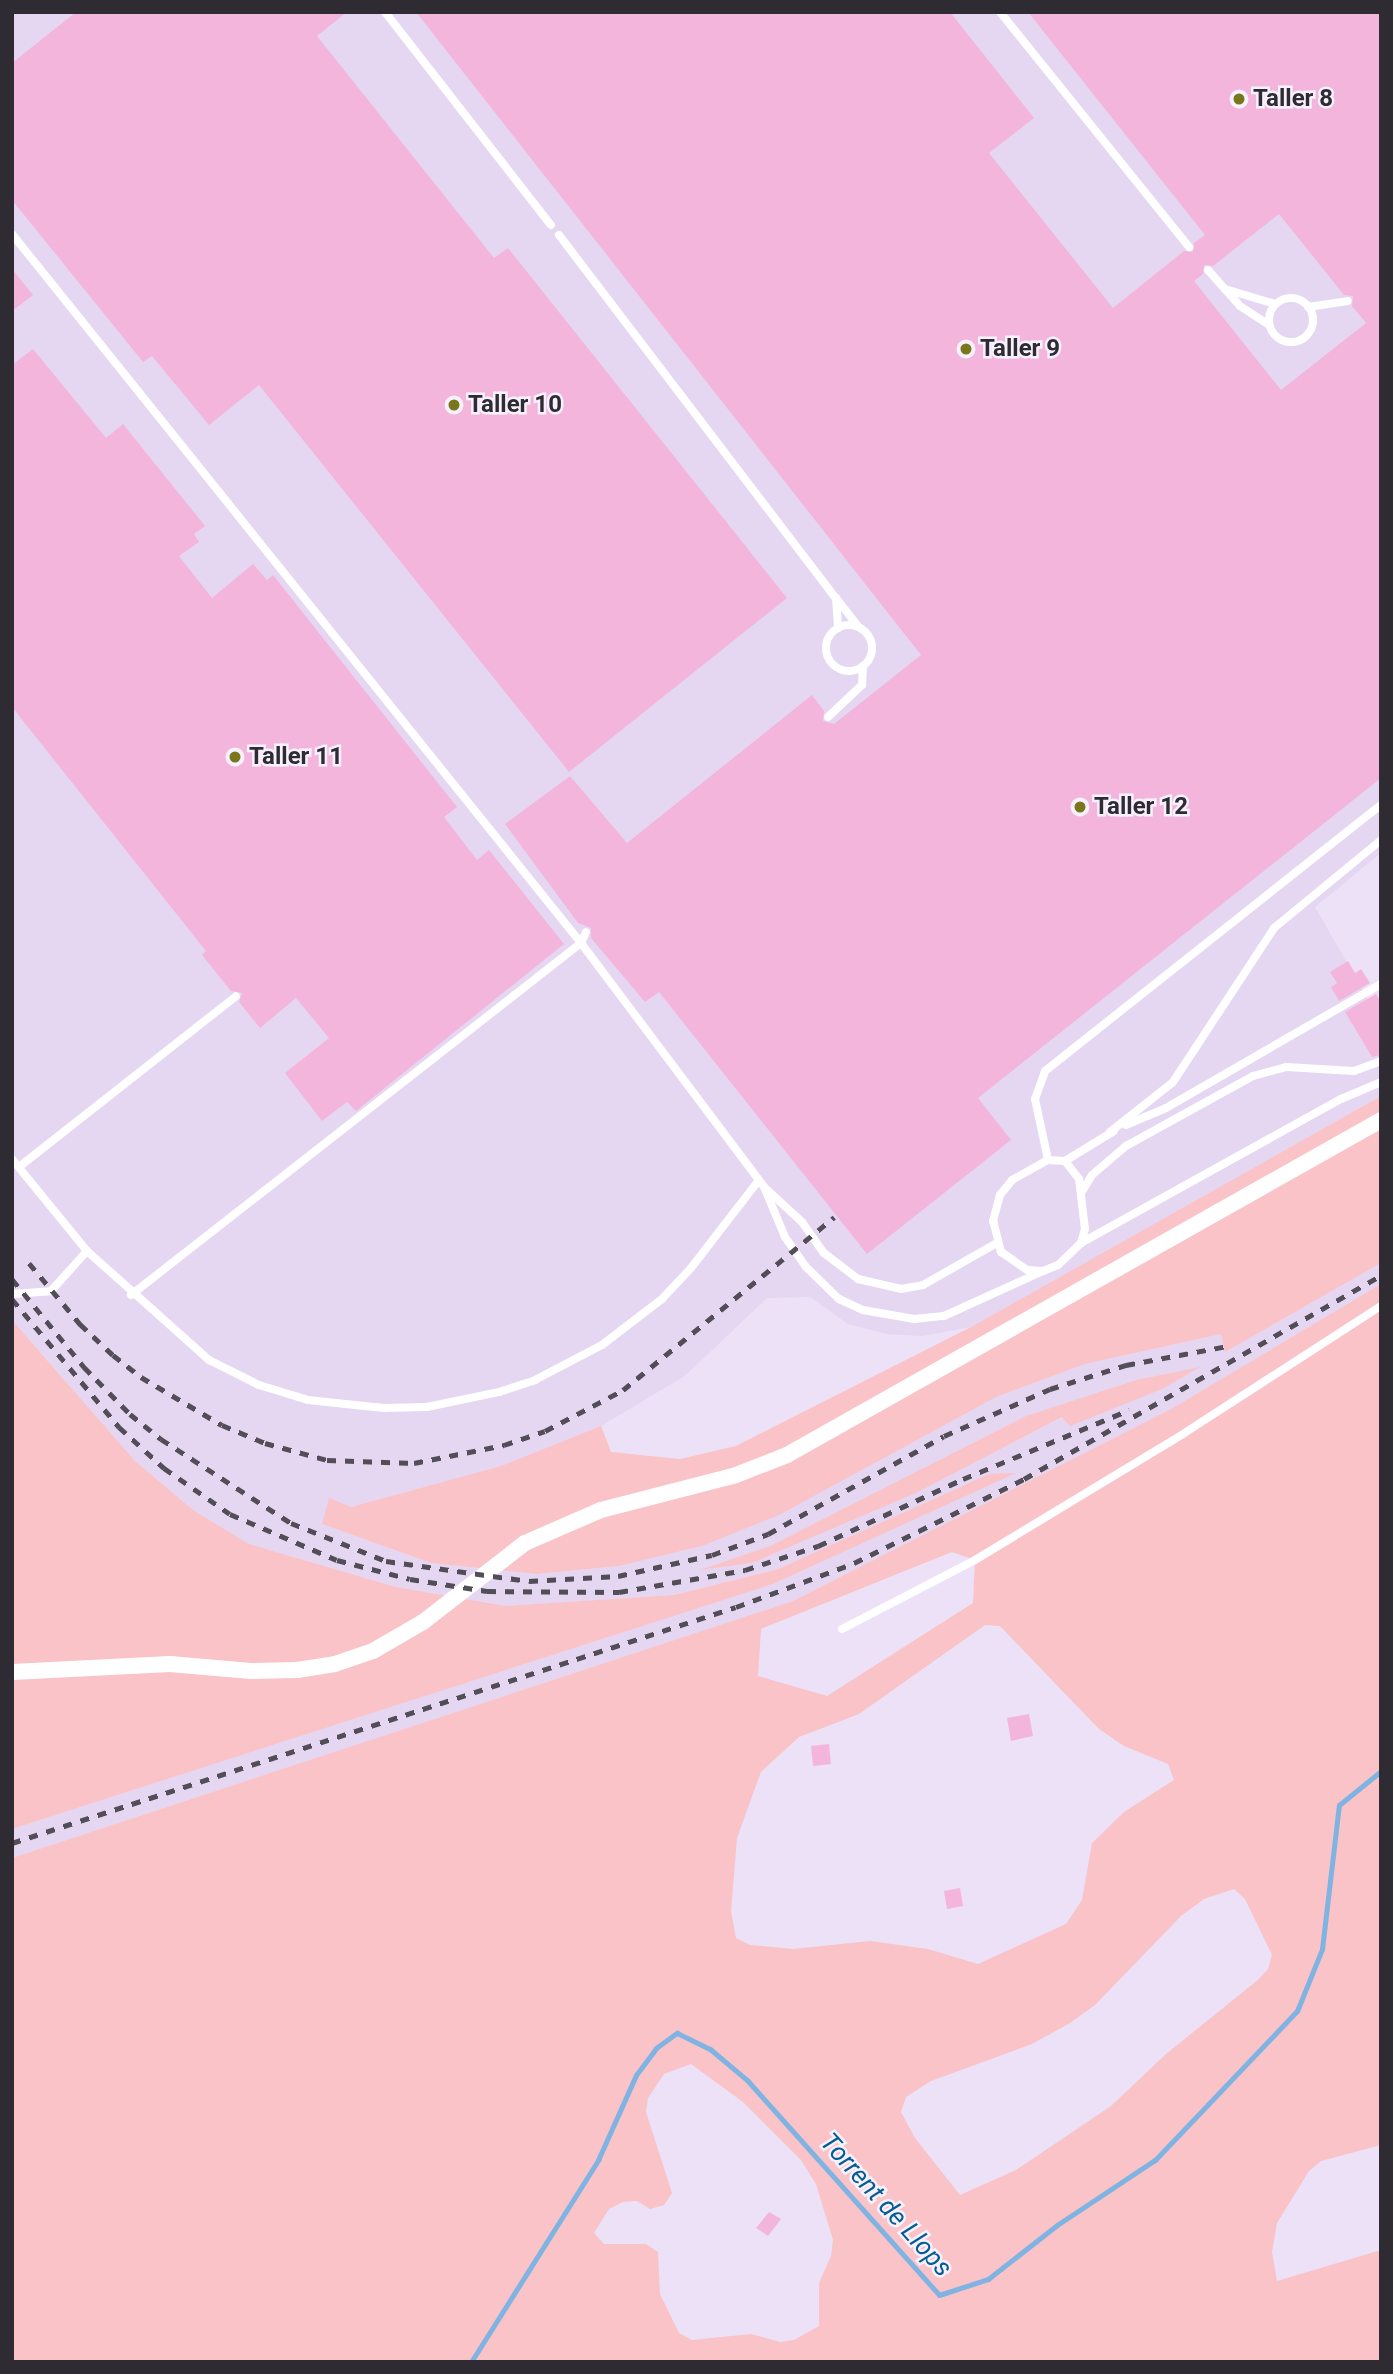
<!DOCTYPE html>
<html>
<head>
<meta charset="utf-8">
<style>
	body { margin:0 }
	#map { position:relative; width:1393px; height:2374px; overflow:hidden; background:#ece1f6; font-family:Roboto,sans-serif }
	div>[style] { position:absolute }
	[style*='--x'] { left:calc(var(--x)*1px); top:calc(var(--y)*1px); width:calc(var(--w)*1px); rotate:calc(var(--a)*1deg) }
	.built>* { inset:0; background:#e5d6f2 }
	.green>* { inset:0; background:#f9c3c8 }
	.stream>* { height:5px; margin:-2.5px; padding:0 2.5px; transform-origin:2.5px; border-radius:2.5px; background:#7eb3e2 }
	.building>* { inset:0; background:#f4b5dd }
	.service>* { height:8px; margin:-4px; padding:0 4px; transform-origin:4px; border-radius:4px; background:#fff }
	.service>.ring { margin:-4px; padding:0; box-sizing:content-box; background:none; border:8px solid #fff; border-radius:50% }
	.minor>* { height:16px; margin:-8px; padding:0 8px; transform-origin:8px; border-radius:8px; background:#fff }
	.rail>* { height:5px; margin-top:-2.5px; transform-origin:0; background:repeating-linear-gradient(90deg,#524d57 0 9px,transparent 0 18px) }
	.dots>* { width:19px; height:19px; translate:-50% -50%; box-sizing:border-box; border:4px solid #f7f0fd; border-radius:50% }
	span { translate:-50% -50%; white-space:nowrap; text-align:center; line-height:1.15; -webkit-text-stroke:5px #f7f0fd; paint-order:stroke }
	.poi-label { font-size:24px; color:#2f2b33; font-weight:700 }
	.left { translate:0 -50%; text-align:left }
	.water-label { font-size:26px; color:#025c95; font-style:italic }
	.frame { position:absolute; inset:0; border:14px solid #2f2b33; pointer-events:none }
</style>
</head>
<body>
<div id="map">
	<div class="built">
		<div style="clip-path:polygon(evenodd,12px 12px,1381px 12px,1381px 853px,1315px 907px,1381px 1022px,1381px 1096px,971px 1327px,922px 1336px,886px 1334px,848px 1324px,810px 1297px,767px 1298px,686px 1375px,601px 1426px,501px 1466px,351px 1507px,329px 1499px,322px 1524px,431px 1563px,537px 1574px,619px 1566px,702px 1546px,996px 1397px,1085px 1364px,1221px 1334px,1225px 1352px,1381px 1263px,1381px 1284px,1171px 1409px,793px 1601px,12px 1858px,12px 1829px,773px 1584px,1013px 1474px,989px 1474px,778px 1569px,674px 1595px,506px 1606px,396px 1587px,249px 1544px,193px 1510px,135px 1461px,12px 1320px,12px 12px,1197px 1368px,1162px 1389px,1063px 1417px,916px 1493px,752px 1563px,704px 1569px,770px 1546px,1026px 1416px,1136px 1380px,1197px 1368px)"></div>
	</div>
	<div class="green">
		<div style="clip-path:polygon(1381px 1096px,1381px 1263px,1225px 1352px,1221px 1334px,1085px 1364px,996px 1397px,779px 1515px,702px 1546px,619px 1566px,537px 1574px,431px 1563px,322px 1524px,329px 1498px,351px 1507px,501px 1466px,601px 1426px,611px 1452px,680px 1459px,736px 1446px,971px 1327px)"></div>
		<div style="clip-path:polygon(evenodd,1381px 1284px,1381px 2145px,1321px 2161px,1309px 2171px,1277px 2223px,1272px 2252px,1277px 2281px,1381px 2250px,1381px 2362px,12px 2362px,12px 1858px,793px 1601px,1171px 1409px,1381px 1284px,952px 1552px,975px 1560px,973px 1603px,827px 1696px,758px 1676px,761px 1629px,952px 1552px,1381px 1284px,985px 1625px,1000px 1626px,1099px 1729px,1124px 1746px,1168px 1764px,1174px 1780px,1124px 1812px,1092px 1843px,1082px 1900px,1066px 1924px,978px 1964px,928px 1949px,870px 1941px,793px 1949px,750px 1945px,736px 1938px,731px 1911px,737px 1838px,761px 1772px,799px 1737px,859px 1714px,985px 1625px,1381px 1284px,1234px 1889px,1245px 1899px,1272px 1955px,1268px 1969px,1259px 1979px,1166px 2054px,1111px 2106px,1016px 2170px,960px 2195px,915px 2138px,901px 2112px,906px 2097px,931px 2081px,1032px 2044px,1070px 2023px,1095px 2005px,1181px 1916px,1204px 1899px,1234px 1889px,1381px 1284px,691px 2064px,743px 2102px,801px 2160px,816px 2184px,833px 2240px,831px 2256px,819px 2283px,819px 2326px,794px 2340px,780px 2342px,751px 2334px,692px 2340px,679px 2333px,660px 2294px,658px 2252px,646px 2244px,604px 2244px,594px 2233px,609px 2209px,623px 2202px,637px 2201px,650px 2209px,664px 2205px,672px 2193px,646px 2112px,648px 2098px,664px 2074px,691px 2064px)"></div>
		<div style="clip-path:polygon(12px 1320px,135px 1461px,193px 1510px,249px 1544px,396px 1587px,506px 1606px,674px 1595px,778px 1569px,989px 1474px,1016px 1473px,773px 1584px,12px 1829px)"></div>
		<div style="clip-path:polygon(1200px 1367px,1162px 1389px,1070px 1426px,1062px 1417px,916px 1493px,752px 1563px,700px 1570px,770px 1546px,1026px 1416px,1136px 1380px)"></div>
	</div>
	<div class="stream">
		<div style="--x:471;--y:2362;--w:239;--a:-57.8"></div>
		<div style="--x:598;--y:2160;--w:93;--a:-65.9"></div>
		<div style="--x:636;--y:2075;--w:34;--a:-53"></div>
		<div style="--x:656;--y:2048;--w:26;--a:-36"></div>
		<div style="--x:677;--y:2033;--w:37;--a:26"></div>
		<div style="--x:710;--y:2049;--w:48;--a:40"></div>
		<div style="--x:747;--y:2080;--w:288;--a:48.2"></div>
		<div style="--x:939;--y:2295;--w:52;--a:-18.1"></div>
		<div style="--x:988;--y:2279;--w:88;--a:-38"></div>
		<div style="--x:1057;--y:2225;--w:118;--a:-33.6"></div>
		<div style="--x:1155;--y:2160;--w:206;--a:-46.4"></div>
		<div style="--x:1297;--y:2011;--w:67;--a:-68"></div>
		<div style="--x:1322;--y:1949;--w:145;--a:-83.3"></div>
		<div style="--x:1339;--y:1805;--w:54;--a:-39"></div>
	</div>
	<div class="building">
		<div style="clip-path:polygon(76px 12px,347px 12px,317px 36px,494px 258px,508px 248px,787px 598px,569px 772px,259px 385px,209px 425px,152px 356px,143px 362px,12px 200px,12px 63px)"></div>
		<div style="clip-path:polygon(evenodd,416px 12px,950px 12px,1034px 118px,989px 153px,1113px 308px,1184px 251px,1193px 252px,1194px 243px,1205px 235px,1028px 12px,1381px 12px,1381px 778px,978px 1098px,1011px 1140px,867px 1254px,659px 992px,645px 1002px,591px 938px,591px 928px,578px 923px,505px 824px,570px 776px,627px 843px,812px 695px,824px 711px,823px 721px,834px 724px,921px 655px,416px 12px,1279px 214px,1344px 295px,1353px 296px,1352px 306px,1366px 323px,1281px 390px,1194px 281px,1203px 274px,1204px 265px,1213px 266px,1279px 214px)"></div>
		<div style="clip-path:polygon(12px 269px,33px 295px,12px 311px)"></div>
		<div style="clip-path:polygon(33px 349px,106px 438px,123px 424px,205px 526px,194px 534px,199px 542px,179px 556px,212px 598px,253px 564px,267px 580px,273px 575px,457px 807px,444px 817px,477px 860px,489px 850px,564px 944px,356px 1111px,347px 1102px,322px 1121px,285px 1073px,329px 1038px,296px 998px,260px 1028px,239px 1002px,242px 993px,231px 991px,202px 955px,206px 951px,12px 707px,12px 365px)"></div>
		<div style="clip-path:polygon(1348px 961px,1355px 973px,1361px 969px,1370px 983px,1339px 1001px,1331px 987px,1337px 983px,1330px 972px)"></div>
		<div style="clip-path:polygon(1376px 994px,1381px 1002px,1381px 1055px,1372px 1057px,1345px 1012px)"></div>
		<div style="clip-path:polygon(1029px 1714px,1033px 1736px,1011px 1741px,1007px 1718px)"></div>
		<div style="clip-path:polygon(829px 1744px,831px 1764px,813px 1766px,811px 1746px)"></div>
		<div style="clip-path:polygon(960px 1888px,963px 1906px,947px 1909px,944px 1891px)"></div>
		<div style="clip-path:polygon(769px 2212px,781px 2219px,768px 2236px,756px 2228px)"></div>
	</div>
	<div class="service">
		<div style="--x:385;--y:12;--w:270;--a:52.1"></div>
		<div style="--x:1000;--y:12;--w:302;--a:51.2"></div>
		<div style="--x:12;--y:234;--w:909;--a:51.25"></div>
		<div style="--x:581;--y:943;--w:305;--a:53.1"></div>
		<div style="--x:764;--y:1187;--w:52;--a:42.6"></div>
		<div style="--x:802;--y:1222;--w:38;--a:55"></div>
		<div style="--x:824;--y:1253;--w:43;--a:37.4"></div>
		<div style="--x:858;--y:1279;--w:44;--a:13.1"></div>
		<div style="--x:901;--y:1289;--w:22;--a:-10"></div>
		<div style="--x:923;--y:1285;--w:85;--a:-29.6"></div>
		<div style="--x:559;--y:235;--w:457;--a:52.7"></div>
		<div style="--x:836;--y:598;--w:30;--a:86"></div>
		<div style="--x:1208;--y:270;--w:48;--a:48.4"></div>
		<div style="--x:1240;--y:306;--w:35;--a:33"></div>
		<div style="--x:1225;--y:289;--w:52;--a:16.7"></div>
		<div class="ring" style="left:1269px;top:298px;width:36px;height:36px"></div>
		<div style="--x:1308;--y:307;--w:40;--a:-8.5"></div>
		<div style="--x:836;--y:598;--w:36;--a:52"></div>
		<div class="ring" style="left:826px;top:625px;width:38px;height:38px"></div>
		<div style="--x:828;--y:717;--w:47;--a:-43.3"></div>
		<div style="--x:862;--y:685;--w:19;--a:-87"></div>
		<div style="--x:1126;--y:1125;--w:43;--a:-23"></div>
		<div style="--x:1166;--y:1108;--w:248;--a:-30"></div>
		<div style="--x:1110;--y:1132;--w:80;--a:-38.4"></div>
		<div style="--x:1173;--y:1082;--w:184;--a:-56.7"></div>
		<div style="--x:1274;--y:928;--w:139;--a:-39.4"></div>
		<div style="--x:12;--y:1159;--w:119;--a:50.8"></div>
		<div style="--x:87;--y:1251;--w:164;--a:41.8"></div>
		<div style="--x:209;--y:1360;--w:56;--a:26.6"></div>
		<div style="--x:259;--y:1385;--w:51;--a:17"></div>
		<div style="--x:308;--y:1400;--w:76;--a:6"></div>
		<div style="--x:384;--y:1408;--w:43;--a:-1.3"></div>
		<div style="--x:427;--y:1407;--w:74;--a:-11.8"></div>
		<div style="--x:499;--y:1392;--w:38;--a:-18"></div>
		<div style="--x:535;--y:1380;--w:76;--a:-27.6"></div>
		<div style="--x:602;--y:1345;--w:76;--a:-37.5"></div>
		<div style="--x:662;--y:1299;--w:42;--a:-46.9"></div>
		<div style="--x:691;--y:1268;--w:111;--a:-52.3"></div>
		<div style="--x:1048;--y:1160;--w:62;--a:-102"></div>
		<div style="--x:1035;--y:1099;--w:30;--a:-70"></div>
		<div style="--x:1045;--y:1071;--w:429;--a:-38.4"></div>
		<div style="--x:1048;--y:1160;--w:17;--a:3"></div>
		<div style="--x:1065;--y:1161;--w:23;--a:52"></div>
		<div style="--x:1079;--y:1179;--w:50;--a:83.2"></div>
		<div style="--x:1085;--y:1229;--w:15;--a:106"></div>
		<div style="--x:1081;--y:1243;--w:32;--a:136"></div>
		<div style="--x:1058;--y:1265;--w:16;--a:158"></div>
		<div style="--x:1043;--y:1271;--w:16;--a:-176"></div>
		<div style="--x:1027;--y:1270;--w:32;--a:-145"></div>
		<div style="--x:1001;--y:1252;--w:32;--a:-104"></div>
		<div style="--x:993;--y:1221;--w:27;--a:-75"></div>
		<div style="--x:1000;--y:1195;--w:19;--a:-51"></div>
		<div style="--x:1012;--y:1180;--w:41;--a:-29.1"></div>
		<div style="--x:1065;--y:1161;--w:57;--a:-31.5"></div>
		<div style="--x:19;--y:1167;--w:276;--a:-38.2"></div>
		<div style="--x:765;--y:1189;--w:52;--a:67.4"></div>
		<div style="--x:785;--y:1237;--w:37;--a:55"></div>
		<div style="--x:806;--y:1267;--w:46;--a:44.1"></div>
		<div style="--x:839;--y:1299;--w:26;--a:25"></div>
		<div style="--x:863;--y:1310;--w:52;--a:10"></div>
		<div style="--x:914;--y:1319;--w:30;--a:-6"></div>
		<div style="--x:944;--y:1316;--w:109;--a:-24.4"></div>
		<div style="--x:1083;--y:1190;--w:17;--a:-59"></div>
		<div style="--x:1092;--y:1175;--w:45;--a:-40.5"></div>
		<div style="--x:1126;--y:1146;--w:145;--a:-28.9"></div>
		<div style="--x:1253;--y:1076;--w:34;--a:-15"></div>
		<div style="--x:1286;--y:1067;--w:68;--a:3.4"></div>
		<div style="--x:1354;--y:1071;--w:29;--a:-20"></div>
		<div style="--x:1081;--y:1243;--w:297;--a:-29"></div>
		<div style="--x:1341;--y:1099;--w:43;--a:-23"></div>
		<div style="--x:12;--y:1294;--w:39;--a:-4"></div>
		<div style="--x:51;--y:1291;--w:54;--a:-48"></div>
		<div style="--x:131;--y:1295;--w:571;--a:-38.03"></div>
		<div style="--x:581;--y:943;--w:12;--a:-66"></div>
		<div style="--x:842;--y:1629;--w:150;--a:-27.4"></div>
		<div style="--x:975;--y:1560;--w:247;--a:-31.2"></div>
		<div style="--x:1186;--y:1432;--w:232;--a:-32.9"></div>
	</div>
	<div class="minor">
		<div style="--x:12;--y:1672;--w:158;--a:-2.9"></div>
		<div style="--x:170;--y:1664;--w:81;--a:4.9"></div>
		<div style="--x:251;--y:1671;--w:46;--a:-1.2"></div>
		<div style="--x:297;--y:1670;--w:38;--a:-9"></div>
		<div style="--x:335;--y:1664;--w:40;--a:-18.9"></div>
		<div style="--x:373;--y:1651;--w:58;--a:-30.1"></div>
		<div style="--x:423;--y:1622;--w:129;--a:-37.8"></div>
		<div style="--x:525;--y:1543;--w:83;--a:-23.5"></div>
		<div style="--x:601;--y:1510;--w:139;--a:-14.5"></div>
		<div style="--x:736;--y:1475;--w:55;--a:-21.4"></div>
		<div style="--x:787;--y:1455;--w:682;--a:-29.42"></div>
	</div>
	<div class="rail">
		<div style="--x:29;--y:1263;--w:80;--a:50.1"></div>
		<div style="--x:80;--y:1324;--w:45;--a:43.2"></div>
		<div style="--x:113;--y:1355;--w:36;--a:38"></div>
		<div style="--x:141;--y:1377;--w:94;--a:30.7"></div>
		<div style="--x:222;--y:1425;--w:47;--a:22.7"></div>
		<div style="--x:265;--y:1443;--w:64;--a:15.3"></div>
		<div style="--x:327;--y:1460;--w:87;--a:2"></div>
		<div style="--x:414;--y:1463;--w:92;--a:-11.3"></div>
		<div style="--x:504;--y:1445;--w:43;--a:-18.9"></div>
		<div style="--x:545;--y:1431;--w:88;--a:-27.7"></div>
		<div style="--x:623;--y:1390;--w:273;--a:-39.3"></div>
		<div style="--x:12;--y:1279;--w:114;--a:50.7"></div>
		<div style="--x:84;--y:1367;--w:66;--a:45.6"></div>
		<div style="--x:130;--y:1414;--w:40;--a:39"></div>
		<div style="--x:161;--y:1439;--w:155;--a:32.9"></div>
		<div style="--x:291;--y:1523;--w:102;--a:21.8"></div>
		<div style="--x:386;--y:1561;--w:144;--a:8"></div>
		<div style="--x:529;--y:1581;--w:89;--a:-3.2"></div>
		<div style="--x:618;--y:1576;--w:96;--a:-12.6"></div>
		<div style="--x:712;--y:1555;--w:60;--a:-20.6"></div>
		<div style="--x:768;--y:1534;--w:201;--a:-29.1"></div>
		<div style="--x:944;--y:1436;--w:116;--a:-23.9"></div>
		<div style="--x:1050;--y:1389;--w:80;--a:-17.5"></div>
		<div style="--x:1126;--y:1365;--w:104;--a:-10.6"></div>
		<div style="--x:12;--y:1299;--w:167;--a:50.1"></div>
		<div style="--x:119;--y:1427;--w:61;--a:42.3"></div>
		<div style="--x:164;--y:1468;--w:80;--a:34.9"></div>
		<div style="--x:230;--y:1514;--w:116;--a:23.3"></div>
		<div style="--x:337;--y:1560;--w:75;--a:14.6"></div>
		<div style="--x:410;--y:1579;--w:78;--a:8.9"></div>
		<div style="--x:487;--y:1591;--w:132;--a:0.4"></div>
		<div style="--x:619;--y:1592;--w:128;--a:-9.9"></div>
		<div style="--x:745;--y:1570;--w:77;--a:-18.2"></div>
		<div style="--x:818;--y:1546;--w:160;--a:-24.8"></div>
		<div style="--x:963;--y:1479;--w:180;--a:-22.6"></div>
		<div style="--x:12;--y:1843;--w:761;--a:-18.05"></div>
		<div style="--x:736;--y:1607;--w:126;--a:-20.4"></div>
		<div style="--x:854;--y:1563;--w:190;--a:-26.3"></div>
		<div style="--x:1024;--y:1479;--w:411;--a:-29.7"></div>
	</div>
	<div class="dots">
		<div style="left:1239px;top:99px;background:#7a761b"></div>
		<div style="left:966px;top:349px;background:#7a761b"></div>
		<div style="left:454px;top:405px;background:#7a761b"></div>
		<div style="left:235px;top:757px;background:#7a761b"></div>
		<div style="left:1080px;top:807px;background:#7a761b"></div>
	</div>
	<div class="poi-label">
		<span class="left" style="left:1253px;top:99px">Taller 8</span>
		<span class="left" style="left:980px;top:349px">Taller 9</span>
		<span class="left" style="left:468px;top:405px">Taller 10</span>
		<span class="left" style="left:249px;top:757px">Taller 11</span>
		<span class="left" style="left:1094px;top:807px">Taller 12</span>
	</div>
	<div class="water-label">
		<span style="left:886px;top:2205px;rotate:48deg">Torrent de Llops</span>
	</div>
	<div class="frame"></div>
</div>
</body>
</html>
